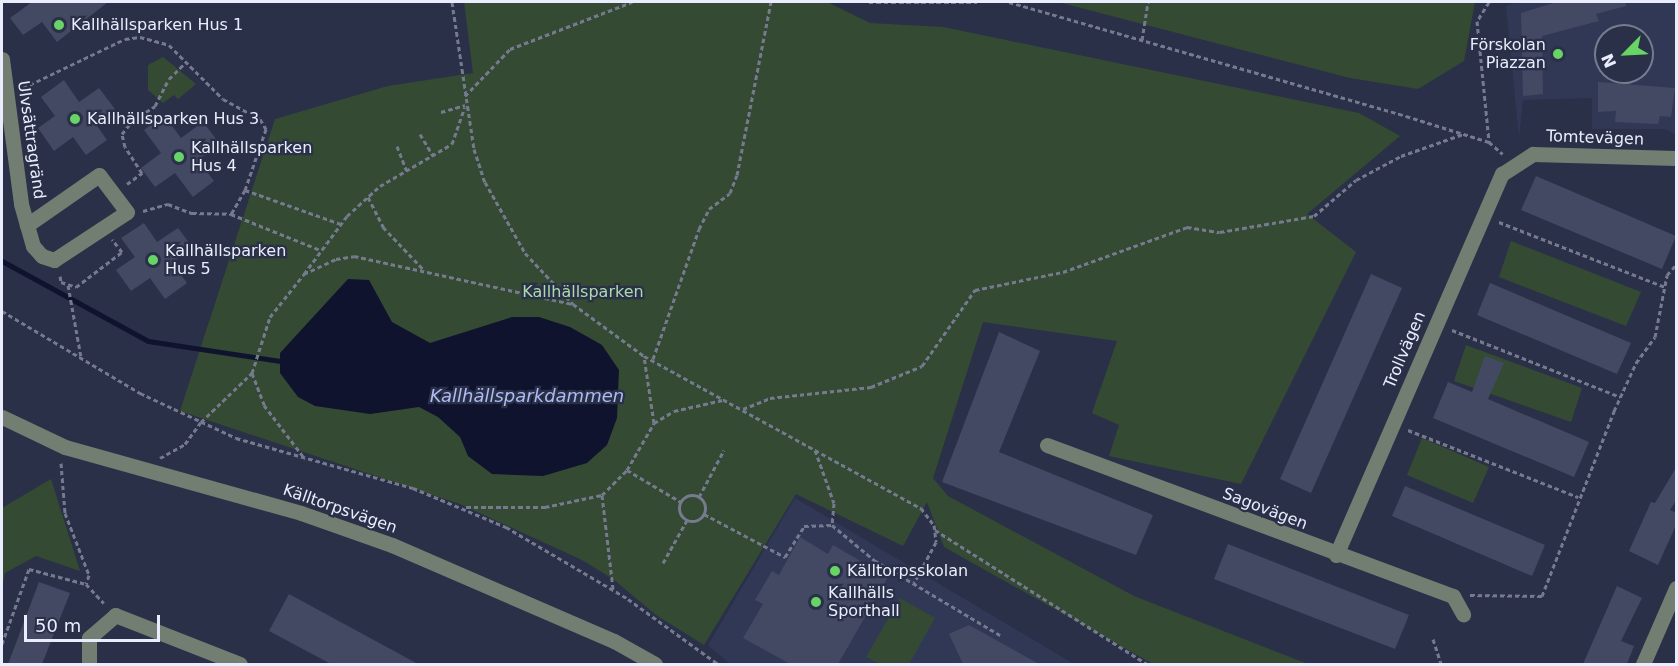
<!DOCTYPE html>
<html>
<head>
<meta charset="utf-8">
<style>
	body { margin:0 }
	#map { position:relative; width:1678px; height:666px; overflow:hidden; background:#2a3048; font-family:"DejaVu Sans",sans-serif }
	div>[style] { position:absolute }
	[style*='--x'] { left:calc(var(--x)*1px); top:calc(var(--y)*1px); width:calc(var(--w)*1px); rotate:calc(var(--a)*1deg) }
	.built>* { inset:0; background:#313856 }
	.green>* { inset:0; background:#354a33 }
	.water>* { inset:0; background:#0f132d }
	.stream>* { height:5px; margin:-2.5px; padding:0 2.5px; transform-origin:2.5px; border-radius:2.5px; background:#0f132d }
	.building>* { inset:0; background:#434963 }
	.path>* { height:3px; margin-top:-1.5px; transform-origin:0; background:repeating-linear-gradient(90deg,#757a8f 0 4.5px,transparent 0 7.5px) }
	.path>.ring { margin:-1.5px; padding:0; box-sizing:content-box; background:none; border:3px solid #757a8f; border-radius:50% }
	.minor>* { height:15px; margin:-7.5px; padding:0 7.5px; transform-origin:7.5px; border-radius:7.5px; background:#727e71 }
	.dots>* { width:16px; height:16px; translate:-50% -50%; box-sizing:border-box; border:3px solid #2a3048; border-radius:50% }
	span { translate:-50% -50%; white-space:nowrap; text-align:center; line-height:1.15; -webkit-text-stroke:4.5px #2a3048; paint-order:stroke }
	.poi-label { font-size:16px; color:#e9edfd }
	.left { translate:0 -50%; text-align:left }
	.right { translate:-100% -50%; text-align:right }
	.street-label { font-size:16px; color:#e9edfd }
	.park-label { font-size:16px; color:#addaaa }
	.water-label { font-size:18px; color:#aebcf4; font-style:italic }
	.frame { position:absolute; inset:0; border:3px solid #e9edfd; pointer-events:none }
	.north { position:absolute; left:1594px; top:24px; width:60px; height:60px; box-sizing:border-box; background:#2a3048; border:2px solid #767c90; border-radius:50%; rotate:246deg; font-size:16px; font-weight:700; line-height:24px; text-align:center; color:#e9edfd }
	.north::after { content:''; display:block; margin:auto; width:21px; height:27px; background:#68d465; clip-path:polygon(50% 0,100% 100%,50% 72%,0 100%) }
	.scale { position:absolute; left:24px; top:615px; width:136px; height:27px; box-sizing:border-box; border:3px solid #e9edfd; border-top:0; padding-left:8px; font-size:18px; line-height:21px; white-space:nowrap; color:#e9edfd; -webkit-text-stroke:4px #2a3048; paint-order:stroke }
</style>
</head>
<body>
<div id="map">
	<div class="built">
		<div style="clip-path:polygon(evenodd,1517px 2px,1676px 2px,1676px 135px,1665px 129px,1592px 129px,1592px 98px,1523px 100px,1519px 137px,1506px 6px,1517px 2px,1606px 36px,1642px 36px,1642px 72px,1606px 72px,1606px 36px)"></div>
		<div style="clip-path:polygon(795px 498px,1074px 664px,730px 664px,708px 645px)"></div>
	</div>
	<div class="green">
		<div style="clip-path:polygon(464px 2px,827px 2px,870px 23px,943px 27px,1359px 113px,1400px 136px,1307px 214px,1356px 252px,1241px 484px,1109px 456px,1119px 425px,1092px 413px,1117px 341px,983px 322px,933px 478px,948px 496px,1134px 596px,1308px 664px,1153px 664px,944px 547px,927px 502px,903px 546px,796px 494px,704px 645px,656px 615px,613px 579px,582px 560px,460px 504px,180px 411px,275px 119px,388px 86px,473px 73px)"></div>
		<div style="clip-path:polygon(1058px 2px,1475px 2px,1464px 61px,1418px 89px,1350px 78px)"></div>
		<div style="clip-path:polygon(163px 57px,196px 84px,178px 99px,174px 95px,163px 103px,148px 90px,148px 65px)"></div>
		<div style="clip-path:polygon(1511px 241px,1641px 292px,1626px 326px,1499px 277px)"></div>
		<div style="clip-path:polygon(1466px 345px,1582px 388px,1571px 422px,1454px 381px)"></div>
		<div style="clip-path:polygon(1422px 438px,1489px 467px,1473px 503px,1407px 475px)"></div>
		<div style="clip-path:polygon(51px 479px,80px 571px,36px 556px,5px 573px,2px 588px,2px 508px)"></div>
		<div style="clip-path:polygon(900px 598px,935px 618px,909px 664px,880px 664px,866px 657px)"></div>
	</div>
	<div class="water">
		<div style="clip-path:polygon(348px 279px,369px 280px,392px 322px,430px 343px,512px 317px,539px 317px,570px 327px,602px 345px,619px 370px,617px 418px,607px 445px,587px 463px,543px 476px,492px 474px,468px 456px,460px 437px,438px 417px,419px 407px,370px 414px,315px 406px,298px 397px,280px 373px,280px 353px)"></div>
	</div>
	<div class="stream">
		<div style="--x:2;--y:261;--w:166;--a:28.7"></div>
		<div style="--x:148;--y:341;--w:134;--a:8.6"></div>
	</div>
	<div class="building">
		<div style="clip-path:polygon(32px 2px,108px 2px,57px 42px,42px 22px,23px 35px,10px 18px)"></div>
		<div style="clip-path:polygon(1557px 2px,1625px 2px,1626px 6px,1596px 14px,1599px 21px,1542px 36px,1543px 94px,1523px 96px,1521px 13px)"></div>
		<div style="clip-path:polygon(64px 80px,79px 102px,99px 88px,115px 109px,95px 123px,107px 140px,86px 155px,73px 137px,54px 151px,38px 128px,55px 116px,41px 97px)"></div>
		<div style="clip-path:polygon(1598px 82px,1675px 88px,1671px 117px,1660px 116px,1658px 124px,1615px 122px,1616px 111px,1598px 112px)"></div>
		<div style="clip-path:polygon(164px 115px,181px 138px,203px 122px,220px 144px,198px 160px,214px 181px,193px 197px,175px 173px,155px 187px,141px 168px,161px 153px,144px 130px)"></div>
		<div style="clip-path:polygon(1536px 176px,1676px 236px,1662px 269px,1521px 210px)"></div>
		<div style="clip-path:polygon(144px 223px,157px 242px,178px 228px,193px 248px,172px 263px,187px 283px,165px 299px,150px 278px,131px 291px,116px 270px,135px 257px,121px 238px)"></div>
		<div style="clip-path:polygon(1371px 274px,1402px 288px,1311px 493px,1280px 479px)"></div>
		<div style="clip-path:polygon(1490px 283px,1631px 343px,1617px 374px,1477px 315px)"></div>
		<div style="clip-path:polygon(999px 332px,1040px 351px,999px 452px,1153px 515px,1136px 555px,942px 482px)"></div>
		<div style="clip-path:polygon(1485px 356px,1504px 363px,1488px 399px,1589px 442px,1574px 477px,1433px 418px,1448px 382px,1472px 392px)"></div>
		<div style="clip-path:polygon(1677px 466px,1677px 499px,1670px 510px,1677px 513px,1677px 523px,1658px 565px,1629px 551px,1651px 502px,1655px 503px)"></div>
		<div style="clip-path:polygon(1405px 486px,1545px 545px,1532px 576px,1392px 516px)"></div>
		<div style="clip-path:polygon(800px 537px,828px 554px,833px 545px,888px 577px,838px 664px,790px 664px,743px 638px,763px 604px,755px 600px,772px 571px,779px 575px)"></div>
		<div style="clip-path:polygon(1228px 544px,1409px 615px,1395px 649px,1214px 579px)"></div>
		<div style="clip-path:polygon(39px 582px,70px 593px,42px 664px,8px 664px)"></div>
		<div style="clip-path:polygon(1617px 586px,1642px 598px,1621px 641px,1634px 646px,1627px 664px,1583px 664px)"></div>
		<div style="clip-path:polygon(289px 594px,418px 664px,331px 664px,269px 631px)"></div>
		<div style="clip-path:polygon(969px 625px,1039px 664px,963px 664px,949px 634px)"></div>
	</div>
	<div class="path">
		<div style="--x:452;--y:2;--w:149;--a:81.5"></div>
		<div style="--x:474;--y:149;--w:35;--a:72"></div>
		<div style="--x:485;--y:182;--w:81;--a:60.6"></div>
		<div style="--x:525;--y:253;--w:70;--a:46.7"></div>
		<div style="--x:573;--y:304;--w:88;--a:36.2"></div>
		<div style="--x:644;--y:356;--w:316;--a:28.8"></div>
		<div style="--x:921;--y:508;--w:21;--a:53"></div>
		<div style="--x:934;--y:525;--w:17;--a:83"></div>
		<div style="--x:936;--y:542;--w:47;--a:118.2"></div>
		<div style="--x:869;--y:2;--w:108;--a:0"></div>
		<div style="--x:1009;--y:2;--w:413;--a:16"></div>
		<div style="--x:1406;--y:116;--w:87;--a:17.4"></div>
		<div style="--x:1489;--y:142;--w:18;--a:41"></div>
		<div style="--x:1489;--y:2;--w:22;--a:122"></div>
		<div style="--x:1477;--y:21;--w:122;--a:84.3"></div>
		<div style="--x:1142;--y:40;--w:38;--a:-81"></div>
		<div style="--x:23;--y:88;--w:113;--a:-25.7"></div>
		<div style="--x:125;--y:39;--w:15;--a:-8"></div>
		<div style="--x:140;--y:37;--w:30;--a:15"></div>
		<div style="--x:169;--y:45;--w:76;--a:45"></div>
		<div style="--x:223;--y:99;--w:42;--a:28.4"></div>
		<div style="--x:260;--y:119;--w:12;--a:59"></div>
		<div style="--x:266;--y:129;--w:65;--a:109"></div>
		<div style="--x:245;--y:190;--w:28;--a:120"></div>
		<div style="--x:465;--y:96;--w:65;--a:-46.2"></div>
		<div style="--x:510;--y:49;--w:131;--a:-21.1"></div>
		<div style="--x:441;--y:112;--w:25;--a:-16"></div>
		<div style="--x:420;--y:134;--w:26;--a:59"></div>
		<div style="--x:397;--y:146;--w:26;--a:69"></div>
		<div style="--x:127;--y:184;--w:19;--a:-36"></div>
		<div style="--x:142;--y:173;--w:31;--a:-123"></div>
		<div style="--x:125;--y:147;--w:13;--a:-103"></div>
		<div style="--x:122;--y:134;--w:18;--a:-52"></div>
		<div style="--x:133;--y:120;--w:26;--a:-32"></div>
		<div style="--x:155;--y:106;--w:30;--a:-63"></div>
		<div style="--x:169;--y:79;--w:23;--a:-45"></div>
		<div style="--x:245;--y:190;--w:102;--a:19.5"></div>
		<div style="--x:368;--y:197;--w:34;--a:63"></div>
		<div style="--x:383;--y:227;--w:59;--a:46.4"></div>
		<div style="--x:143;--y:211;--w:26;--a:-16"></div>
		<div style="--x:168;--y:204;--w:26;--a:21"></div>
		<div style="--x:192;--y:213;--w:39;--a:1"></div>
		<div style="--x:231;--y:214;--w:96;--a:22"></div>
		<div style="--x:1499;--y:222;--w:178;--a:21.4"></div>
		<div style="--x:304;--y:274;--w:72;--a:-53.4"></div>
		<div style="--x:347;--y:216;--w:45;--a:-42.3"></div>
		<div style="--x:380;--y:186;--w:83;--a:-30.3"></div>
		<div style="--x:452;--y:144;--w:39;--a:-71"></div>
		<div style="--x:60;--y:276;--w:6;--a:81"></div>
		<div style="--x:61;--y:282;--w:16;--a:18"></div>
		<div style="--x:76;--y:287;--w:58;--a:-37.3"></div>
		<div style="--x:122;--y:252;--w:16;--a:-128"></div>
		<div style="--x:68;--y:285;--w:73;--a:79.8"></div>
		<div style="--x:2;--y:311;--w:161;--a:30.7"></div>
		<div style="--x:140;--y:393;--w:106;--a:25.1"></div>
		<div style="--x:236;--y:438;--w:184;--a:15.8"></div>
		<div style="--x:413;--y:488;--w:101;--a:22.8"></div>
		<div style="--x:506;--y:527;--w:142;--a:30.5"></div>
		<div style="--x:628;--y:599;--w:111;--a:35.8"></div>
		<div style="--x:1452;--y:330;--w:181;--a:21.7"></div>
		<div style="--x:653;--y:359;--w:138;--a:-70.5"></div>
		<div style="--x:699;--y:229;--w:22;--a:-63"></div>
		<div style="--x:709;--y:209;--w:26;--a:-37"></div>
		<div style="--x:730;--y:193;--w:19;--a:-69"></div>
		<div style="--x:737;--y:175;--w:176;--a:-78.9"></div>
		<div style="--x:252;--y:373;--w:34;--a:69"></div>
		<div style="--x:264;--y:405;--w:68;--a:52.8"></div>
		<div style="--x:743;--y:409;--w:29;--a:-22"></div>
		<div style="--x:770;--y:398;--w:102;--a:-6.2"></div>
		<div style="--x:871;--y:387;--w:55;--a:-22.4"></div>
		<div style="--x:922;--y:366;--w:93;--a:-55.1"></div>
		<div style="--x:975;--y:290;--w:90;--a:-11.6"></div>
		<div style="--x:1063;--y:272;--w:132;--a:-19.9"></div>
		<div style="--x:1187;--y:227;--w:33;--a:9"></div>
		<div style="--x:1220;--y:232;--w:95;--a:-9.7"></div>
		<div style="--x:1314;--y:216;--w:55;--a:-40.6"></div>
		<div style="--x:1356;--y:180;--w:51;--a:-28.1"></div>
		<div style="--x:1401;--y:156;--w:66;--a:-19.5"></div>
		<div style="--x:654;--y:423;--w:23;--a:-31"></div>
		<div style="--x:674;--y:411;--w:50;--a:-12.7"></div>
		<div style="--x:1408;--y:430;--w:183;--a:21.5"></div>
		<div style="--x:815;--y:450;--w:56;--a:70.3"></div>
		<div style="--x:834;--y:503;--w:21;--a:95"></div>
		<div style="--x:160;--y:458;--w:29;--a:-29"></div>
		<div style="--x:185;--y:444;--w:27;--a:-54"></div>
		<div style="--x:201;--y:422;--w:71;--a:-43.9"></div>
		<div style="--x:252;--y:373;--w:59;--a:-72.2"></div>
		<div style="--x:270;--y:317;--w:55;--a:-51.7"></div>
		<div style="--x:304;--y:274;--w:35;--a:-25"></div>
		<div style="--x:336;--y:259;--w:18;--a:-9"></div>
		<div style="--x:354;--y:256;--w:224;--a:12.4"></div>
		<div style="--x:61;--y:463;--w:50;--a:85.4"></div>
		<div style="--x:65;--y:513;--w:66;--a:68.8"></div>
		<div style="--x:89;--y:575;--w:9;--a:108"></div>
		<div style="--x:86;--y:584;--w:26;--a:47"></div>
		<div style="--x:627;--y:470;--w:63;--a:30.7"></div>
		<div style="--x:602;--y:495;--w:95;--a:83.3"></div>
		<div class="ring" style="left:679px;top:495px;width:23px;height:23px"></div>
		<div style="--x:699;--y:497;--w:53;--a:-62"></div>
		<div style="--x:466;--y:507;--w:79;--a:0"></div>
		<div style="--x:545;--y:507;--w:58;--a:-11.9"></div>
		<div style="--x:602;--y:495;--w:35;--a:-45"></div>
		<div style="--x:627;--y:470;--w:54;--a:-60.1"></div>
		<div style="--x:654;--y:423;--w:68;--a:-98.5"></div>
		<div style="--x:704;--y:514;--w:92;--a:28"></div>
		<div style="--x:785;--y:557;--w:36;--a:-58"></div>
		<div style="--x:804;--y:526;--w:28;--a:-2"></div>
		<div style="--x:832;--y:525;--w:55;--a:39.8"></div>
		<div style="--x:874;--y:560;--w:147;--a:30.8"></div>
		<div style="--x:935;--y:530;--w:251;--a:32.3"></div>
		<div style="--x:663;--y:563;--w:49;--a:-60.8"></div>
		<div style="--x:1470;--y:595;--w:72;--a:0.8"></div>
		<div style="--x:1542;--y:596;--w:199;--a:-68.7"></div>
		<div style="--x:1614;--y:411;--w:53;--a:-65.4"></div>
		<div style="--x:1636;--y:363;--w:32;--a:-54"></div>
		<div style="--x:1655;--y:337;--w:63;--a:-79"></div>
		<div style="--x:1667;--y:275;--w:13;--a:-48"></div>
		<div style="--x:1433;--y:639;--w:26;--a:72"></div>
		<div style="--x:2;--y:644;--w:80;--a:-70.2"></div>
		<div style="--x:29;--y:569;--w:59;--a:14.7"></div>
	</div>
	<div class="minor">
		<div style="--x:2;--y:59;--w:146;--a:82.5"></div>
		<div style="--x:21;--y:204;--w:44;--a:74.1"></div>
		<div style="--x:33;--y:246;--w:13;--a:48"></div>
		<div style="--x:42;--y:256;--w:13;--a:18"></div>
		<div style="--x:54;--y:260;--w:87;--a:-33.3"></div>
		<div style="--x:127;--y:212;--w:46;--a:-127.1"></div>
		<div style="--x:99;--y:175;--w:88;--a:145.2"></div>
		<div style="--x:2;--y:417;--w:70;--a:25.5"></div>
		<div style="--x:65;--y:447;--w:245;--a:15.6"></div>
		<div style="--x:301;--y:513;--w:96;--a:19.4"></div>
		<div style="--x:392;--y:545;--w:242;--a:23.4"></div>
		<div style="--x:614;--y:641;--w:47;--a:29.3"></div>
		<div style="--x:1047;--y:445;--w:433;--a:20.4"></div>
		<div style="--x:1453;--y:596;--w:21;--a:61"></div>
		<div style="--x:1336;--y:555;--w:416;--a:-66.5"></div>
		<div style="--x:1502;--y:174;--w:37;--a:-33"></div>
		<div style="--x:1533;--y:154;--w:143;--a:1.6"></div>
		<div style="--x:89;--y:664;--w:26;--a:-90"></div>
		<div style="--x:89;--y:638;--w:35;--a:-41"></div>
		<div style="--x:115;--y:615;--w:134;--a:21.4"></div>
		<div style="--x:1643;--y:664;--w:83;--a:-66.5"></div>
	</div>
	<div class="dots">
		<div style="left:59px;top:25px;background:#68d465"></div>
		<div style="left:1558px;top:54px;background:#68d465"></div>
		<div style="left:75px;top:119px;background:#68d465"></div>
		<div style="left:179px;top:157px;background:#68d465"></div>
		<div style="left:153px;top:260px;background:#68d465"></div>
		<div style="left:835px;top:571px;background:#68d465"></div>
		<div style="left:816px;top:602px;background:#68d465"></div>
	</div>
	<div class="poi-label">
		<span class="left" style="left:71px;top:25px">Kallhällsparken Hus 1</span>
		<span class="right" style="left:1546px;top:54px">Förskolan<br>Piazzan</span>
		<span class="left" style="left:87px;top:119px">Kallhällsparken Hus 3</span>
		<span class="left" style="left:191px;top:157px">Kallhällsparken<br>Hus 4</span>
		<span class="left" style="left:165px;top:260px">Kallhällsparken<br>Hus 5</span>
		<span class="left" style="left:847px;top:571px">Källtorpsskolan</span>
		<span class="left" style="left:828px;top:602px">Kallhälls<br>Sporthall</span>
	</div>
	<div class="street-label">
		<span style="left:1595px;top:138px;rotate:2deg">Tomtevägen</span>
		<span style="left:31px;top:140px;rotate:82deg">Ulvsättragränd</span>
		<span style="left:1405px;top:350px;rotate:-67deg">Trollvägen</span>
		<span style="left:340px;top:509px;rotate:19deg">Källtorpsvägen</span>
		<span style="left:1265px;top:509px;rotate:21deg">Sagovägen</span>
	</div>
	<div class="park-label">
		<span style="left:583px;top:292px">Kallhällsparken</span>
	</div>
	<div class="water-label">
		<span style="left:527px;top:396px">Kallhällsparkdammen</span>
	</div>
	<div class="frame"></div>
	<div class="north">N</div>
	<div class="scale">50 m</div>
</div>
</body>
</html>
